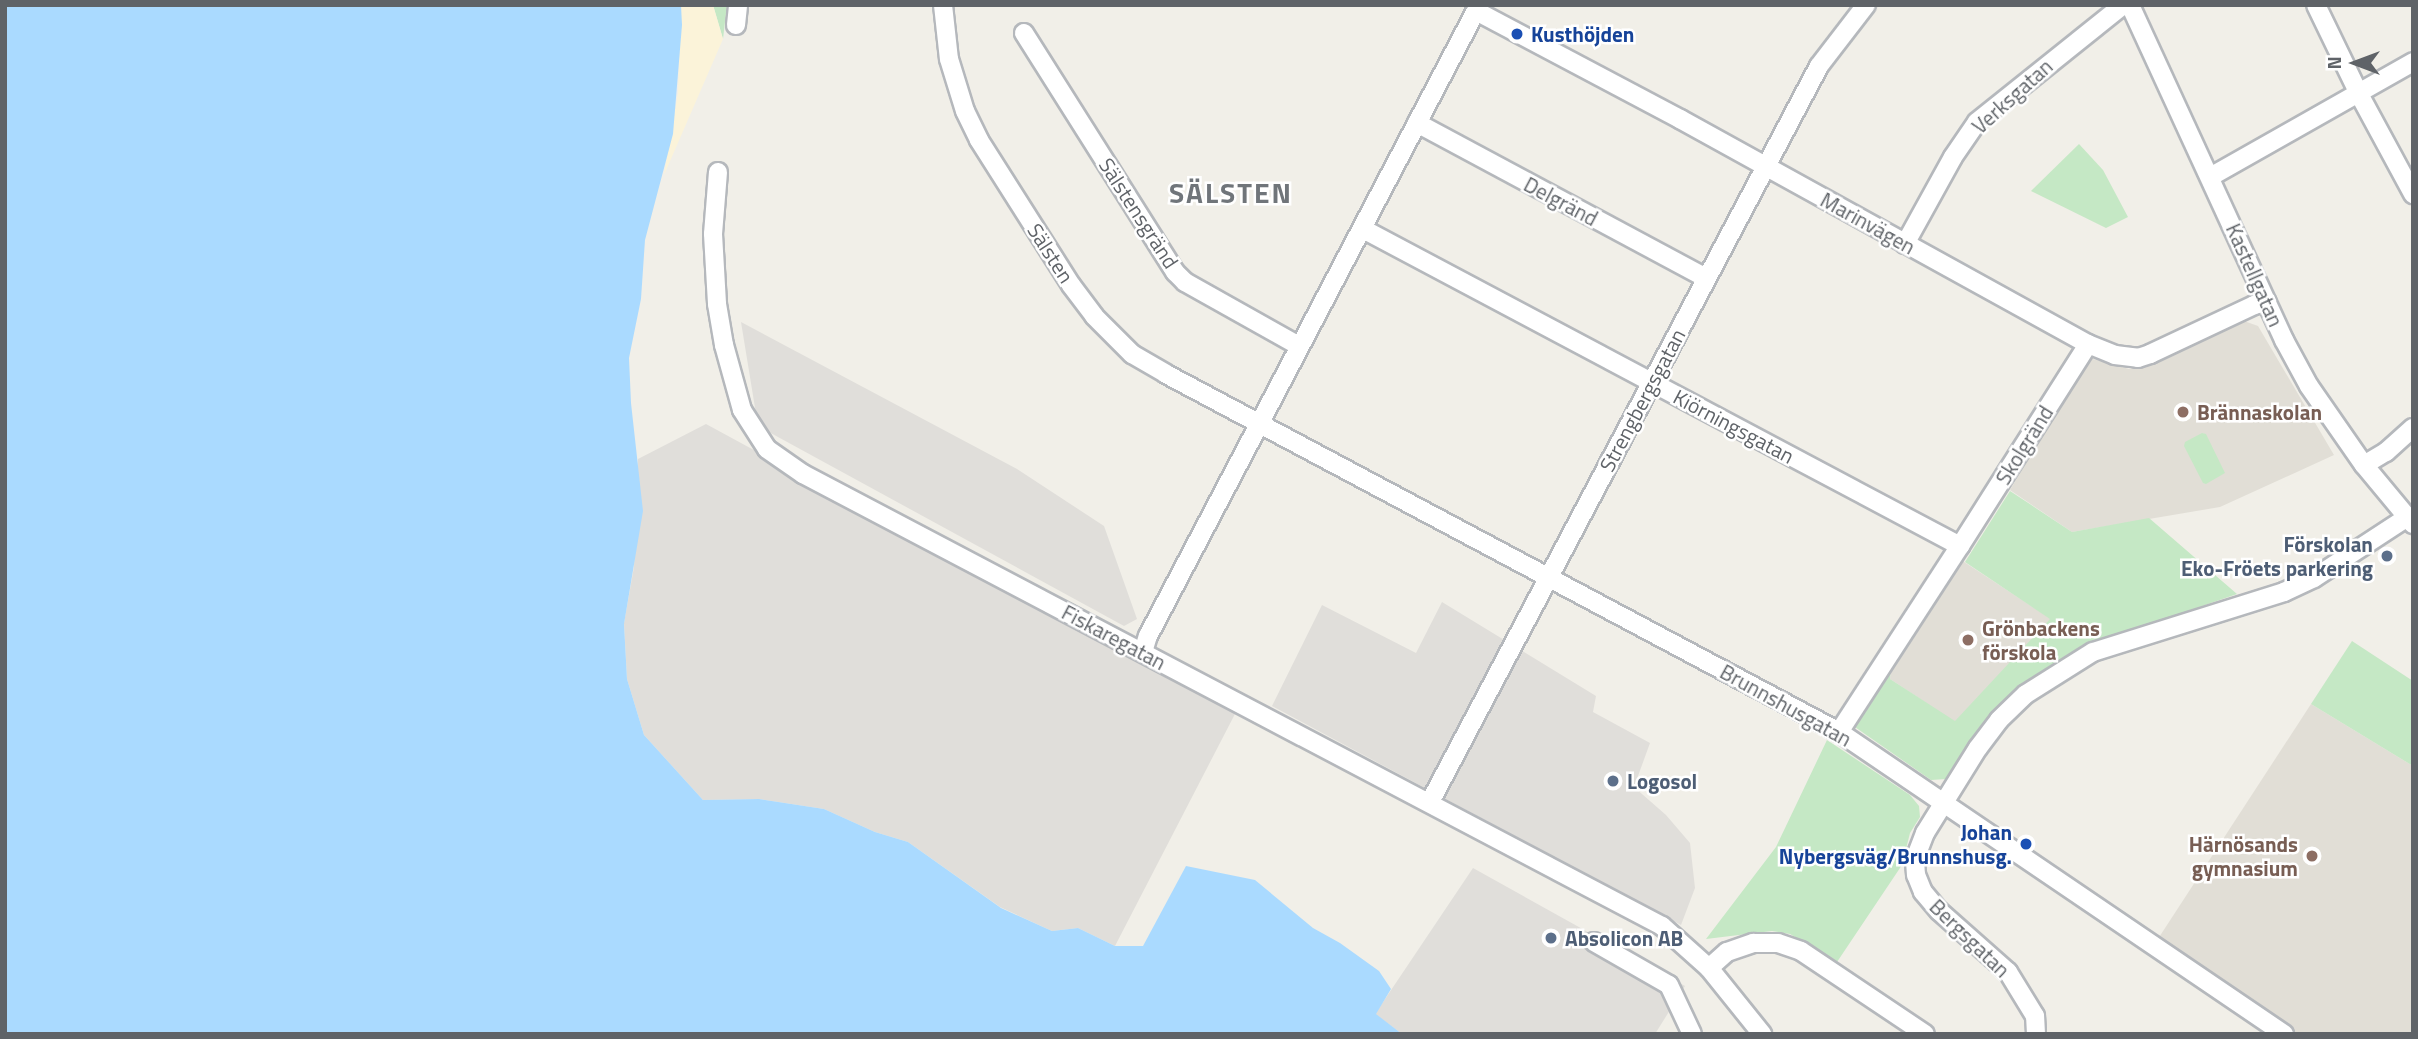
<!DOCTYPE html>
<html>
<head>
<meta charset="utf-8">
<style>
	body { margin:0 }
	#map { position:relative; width:2418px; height:1039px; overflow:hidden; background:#f1efe8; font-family:"Titillium Web",sans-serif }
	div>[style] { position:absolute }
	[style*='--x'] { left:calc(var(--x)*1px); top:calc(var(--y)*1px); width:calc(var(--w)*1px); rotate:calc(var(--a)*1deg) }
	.industrial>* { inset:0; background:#e0deda }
	.education>* { inset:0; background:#e1ded6 }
	.green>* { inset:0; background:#c5e8c5 }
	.sand>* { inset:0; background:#fbf3d9 }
	.water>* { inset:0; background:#aadaff }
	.roads { filter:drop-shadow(2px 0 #b5b8bc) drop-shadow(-2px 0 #b5b8bc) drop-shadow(0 2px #b5b8bc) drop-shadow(0 -2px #b5b8bc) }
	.minor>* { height:18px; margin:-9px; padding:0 9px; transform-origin:9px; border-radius:9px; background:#fff }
	.dots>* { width:19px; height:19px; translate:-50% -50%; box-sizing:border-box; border:4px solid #fff; border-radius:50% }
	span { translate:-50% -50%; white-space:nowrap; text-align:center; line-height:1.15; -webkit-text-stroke:5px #fff; paint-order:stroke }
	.transit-label { font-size:21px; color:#164399; font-weight:700 }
	.left { translate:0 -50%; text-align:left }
	.right { translate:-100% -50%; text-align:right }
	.street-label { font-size:21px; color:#5f6368 }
	.education-label { font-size:21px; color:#785e54; font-weight:700 }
	.service-label { font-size:21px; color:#4e5e75; font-weight:700 }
	.district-label { font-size:28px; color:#70757a; font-weight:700; letter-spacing:2px }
	.frame { position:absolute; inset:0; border:7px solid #5f6368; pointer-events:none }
	.north { position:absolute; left:2320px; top:28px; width:70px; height:70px; -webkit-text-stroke:5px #fff; paint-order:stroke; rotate:270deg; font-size:19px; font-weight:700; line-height:28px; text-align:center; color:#5f6368 }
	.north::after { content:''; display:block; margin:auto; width:24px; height:32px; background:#5f6368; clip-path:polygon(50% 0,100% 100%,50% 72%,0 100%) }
</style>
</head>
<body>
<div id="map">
	<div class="industrial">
		<div style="clip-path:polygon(741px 322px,1017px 469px,1104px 526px,1137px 619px,1124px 626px,758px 426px)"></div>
		<div style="clip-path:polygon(706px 424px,1236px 712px,1115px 946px,1078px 928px,1052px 931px,1000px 907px,908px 842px,875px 832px,824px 809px,759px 799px,703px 800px,644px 735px,627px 679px,624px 623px,634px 567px,638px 459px)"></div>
		<div style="clip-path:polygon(1442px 602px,1596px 696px,1593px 712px,1650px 743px,1634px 787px,1666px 815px,1690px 843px,1695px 888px,1681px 925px,1272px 706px,1322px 605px,1416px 653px)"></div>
		<div style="clip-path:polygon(1473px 868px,1685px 986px,1655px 1034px,1402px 1034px,1375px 1014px)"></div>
	</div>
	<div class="education">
		<div style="clip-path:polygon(2241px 320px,2258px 326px,2334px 455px,2220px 507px,2072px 532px,2010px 490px,2089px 358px,2129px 369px,2159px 362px)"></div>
		<div style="clip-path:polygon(1958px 558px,2051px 619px,1955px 722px,1890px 679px,1891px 661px)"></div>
		<div style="clip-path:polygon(2311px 704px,2413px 766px,2413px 1034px,2292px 1034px,2154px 945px)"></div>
	</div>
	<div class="green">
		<div style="clip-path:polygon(713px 5px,727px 5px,723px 39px)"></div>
		<div style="clip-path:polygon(2079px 144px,2103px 170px,2128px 217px,2106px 228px,2031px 191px)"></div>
		<div style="clip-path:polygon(2202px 433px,2206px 434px,2225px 473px,2206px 484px,2203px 483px,2184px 446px,2185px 442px)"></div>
		<div style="clip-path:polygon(2010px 491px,2072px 532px,2149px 518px,2237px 594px,2080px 648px,2033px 678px,1985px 723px,1946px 779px,1931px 780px,1852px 725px,1891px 661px,1890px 679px,1955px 721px,2050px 619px,1965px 562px)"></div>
		<div style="clip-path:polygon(2352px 641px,2413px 681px,2413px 766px,2311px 704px)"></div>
		<div style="clip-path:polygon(1827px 740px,1910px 795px,1919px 806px,1920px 817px,1910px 833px,1902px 865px,1837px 962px,1790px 934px,1772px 931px,1706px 939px,1776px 847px)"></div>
	</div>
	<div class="sand">
		<div style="clip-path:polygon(681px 5px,713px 5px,723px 39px,664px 175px,678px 93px)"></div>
	</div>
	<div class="water">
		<div style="clip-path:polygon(5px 5px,681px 5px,682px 25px,673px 134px,645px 240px,641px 299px,629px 358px,631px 403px,643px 511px,624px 624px,627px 679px,644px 735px,703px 800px,759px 799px,824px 809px,875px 832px,908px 842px,1001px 908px,1052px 931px,1078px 928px,1115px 946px,1143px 946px,1186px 866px,1255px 880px,1313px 928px,1340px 943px,1379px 971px,1391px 989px,1376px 1014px,1402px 1034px,5px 1034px)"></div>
	</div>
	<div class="roads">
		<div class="minor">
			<div style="--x:943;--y:5;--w:54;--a:83.7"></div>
			<div style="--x:949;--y:59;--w:54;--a:72.9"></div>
			<div style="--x:965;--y:111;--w:32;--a:64"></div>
			<div style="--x:979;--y:140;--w:172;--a:57.6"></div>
			<div style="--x:1071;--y:285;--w:39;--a:53"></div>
			<div style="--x:1094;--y:316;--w:54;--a:45"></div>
			<div style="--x:1132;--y:354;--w:39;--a:30"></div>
			<div style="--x:1166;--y:374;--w:762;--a:28.01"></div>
			<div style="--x:1839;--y:732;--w:538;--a:34.16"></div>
			<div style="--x:2130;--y:5;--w:369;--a:65.3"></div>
			<div style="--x:2284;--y:340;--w:52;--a:61.5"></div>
			<div style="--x:2309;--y:386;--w:96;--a:55.2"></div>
			<div style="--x:2364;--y:465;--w:77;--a:50.3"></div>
			<div style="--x:2316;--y:5;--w:99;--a:64.2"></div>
			<div style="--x:2359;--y:94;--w:114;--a:61.6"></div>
			<div style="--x:1476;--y:11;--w:231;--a:27.9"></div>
			<div style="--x:1680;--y:119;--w:466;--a:28.9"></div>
			<div style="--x:2088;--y:344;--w:29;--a:22"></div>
			<div style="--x:2115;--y:355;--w:23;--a:7"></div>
			<div style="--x:2138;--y:358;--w:13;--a:-18"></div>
			<div style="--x:2150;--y:354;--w:115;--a:-25.2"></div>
			<div style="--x:2254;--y:305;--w:13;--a:-13"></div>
			<div style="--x:736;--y:25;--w:20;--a:-84"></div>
			<div style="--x:1024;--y:33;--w:283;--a:57.7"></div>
			<div style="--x:1175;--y:272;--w:14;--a:45"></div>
			<div style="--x:1185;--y:282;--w:131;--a:29.3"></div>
			<div style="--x:1417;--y:123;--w:328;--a:28.2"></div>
			<div style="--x:718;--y:172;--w:62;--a:94.6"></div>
			<div style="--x:713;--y:234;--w:70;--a:86.7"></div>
			<div style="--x:717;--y:304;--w:42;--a:80.3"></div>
			<div style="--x:724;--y:345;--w:67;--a:74.5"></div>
			<div style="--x:742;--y:410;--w:46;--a:57.3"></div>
			<div style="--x:767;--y:449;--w:44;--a:34.8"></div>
			<div style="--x:803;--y:474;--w:971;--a:27.75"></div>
			<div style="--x:1662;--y:926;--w:63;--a:41.8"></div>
			<div style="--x:1709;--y:968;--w:85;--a:51.2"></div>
			<div style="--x:2210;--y:177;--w:233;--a:-29.5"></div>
			<div style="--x:1363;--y:229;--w:676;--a:27.97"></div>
			<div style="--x:1960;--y:546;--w:239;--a:-57.6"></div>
			<div style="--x:1905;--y:244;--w:99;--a:-61.1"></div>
			<div style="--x:1953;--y:157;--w:42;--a:-55.6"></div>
			<div style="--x:1977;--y:122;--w:187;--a:-38.7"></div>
			<div style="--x:2364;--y:465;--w:26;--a:-31"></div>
			<div style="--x:2386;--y:452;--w:36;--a:-42"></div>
			<div style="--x:1143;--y:652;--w:17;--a:-73"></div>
			<div style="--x:1148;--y:636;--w:713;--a:-62.32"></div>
			<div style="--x:1839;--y:732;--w:222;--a:-57"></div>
			<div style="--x:1430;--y:802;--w:832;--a:-62.14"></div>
			<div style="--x:1819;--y:66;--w:77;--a:-52.4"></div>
			<div style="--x:1594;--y:942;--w:86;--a:29.8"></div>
			<div style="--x:1669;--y:985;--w:54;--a:64.9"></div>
			<div style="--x:1709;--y:968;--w:24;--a:-42"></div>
			<div style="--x:1727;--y:952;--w:28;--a:-19"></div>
			<div style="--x:1753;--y:943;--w:25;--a:0"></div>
			<div style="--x:1778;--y:943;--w:24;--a:19"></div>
			<div style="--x:1801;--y:951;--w:149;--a:33.8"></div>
			<div style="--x:2036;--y:1034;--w:18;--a:-93"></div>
			<div style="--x:2035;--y:1016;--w:52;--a:-121.5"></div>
			<div style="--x:2008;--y:972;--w:92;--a:-138.5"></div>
			<div style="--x:1939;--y:911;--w:25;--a:-130"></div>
			<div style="--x:1923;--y:892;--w:18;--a:-112"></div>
			<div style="--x:1916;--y:875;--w:16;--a:-94"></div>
			<div style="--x:1915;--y:859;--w:28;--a:-69"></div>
			<div style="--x:1925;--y:833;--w:100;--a:-58.1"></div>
			<div style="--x:1978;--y:748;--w:35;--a:-53"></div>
			<div style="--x:1999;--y:720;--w:37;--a:-44"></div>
			<div style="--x:2026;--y:694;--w:79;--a:-32.1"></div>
			<div style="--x:2093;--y:652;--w:200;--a:-17.4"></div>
			<div style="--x:2284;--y:592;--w:33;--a:-25"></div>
			<div style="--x:2314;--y:578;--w:110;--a:-33.1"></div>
		</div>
	</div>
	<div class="dots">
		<div style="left:1517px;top:34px;background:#1a4fb4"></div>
		<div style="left:2183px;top:412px;background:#8d6e63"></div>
		<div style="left:2387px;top:556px;background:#5c6f8a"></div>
		<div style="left:1968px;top:640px;background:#8d6e63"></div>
		<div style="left:1613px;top:781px;background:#5c6f8a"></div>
		<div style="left:2026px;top:844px;background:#1a4fb4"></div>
		<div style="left:2312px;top:856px;background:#8d6e63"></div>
		<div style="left:1551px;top:938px;background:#5c6f8a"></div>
	</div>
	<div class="transit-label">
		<span class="left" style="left:1531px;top:34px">Kusthöjden</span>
		<span class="right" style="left:2012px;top:844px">Johan<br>Nybergsväg/Brunnshusg.</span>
	</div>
	<div class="street-label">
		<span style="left:2012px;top:96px;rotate:-42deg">Verksgatan</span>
		<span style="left:1561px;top:201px;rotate:28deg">Delgränd</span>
		<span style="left:1139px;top:213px;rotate:57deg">Sälstensgränd</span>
		<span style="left:1868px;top:223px;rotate:29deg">Marinvägen</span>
		<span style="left:1051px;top:253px;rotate:57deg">Sälsten</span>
		<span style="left:2255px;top:275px;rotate:66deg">Kastellgatan</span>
		<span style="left:1642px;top:400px;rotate:-62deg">Strengbergsgatan</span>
		<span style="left:1734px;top:426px;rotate:28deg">Kiörningsgatan</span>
		<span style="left:2024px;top:445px;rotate:-58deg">Skolgränd</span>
		<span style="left:1114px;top:637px;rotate:28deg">Fiskaregatan</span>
		<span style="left:1786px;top:705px;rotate:29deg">Brunnshusgatan</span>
		<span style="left:1970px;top:938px;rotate:44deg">Bergsgatan</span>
	</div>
	<div class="education-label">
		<span class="left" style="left:2197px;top:412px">Brännaskolan</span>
		<span class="left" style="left:1982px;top:640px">Grönbackens<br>förskola</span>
		<span class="right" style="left:2298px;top:856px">Härnösands<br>gymnasium</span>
	</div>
	<div class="service-label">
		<span class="right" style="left:2373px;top:556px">Förskolan<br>Eko-Fröets parkering</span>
		<span class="left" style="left:1627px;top:781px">Logosol</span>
		<span class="left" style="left:1565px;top:938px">Absolicon AB</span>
	</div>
	<div class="district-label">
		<span style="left:1231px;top:193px">SÄLSTEN</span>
	</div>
	<div class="frame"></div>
	<div class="north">N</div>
</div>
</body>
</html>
